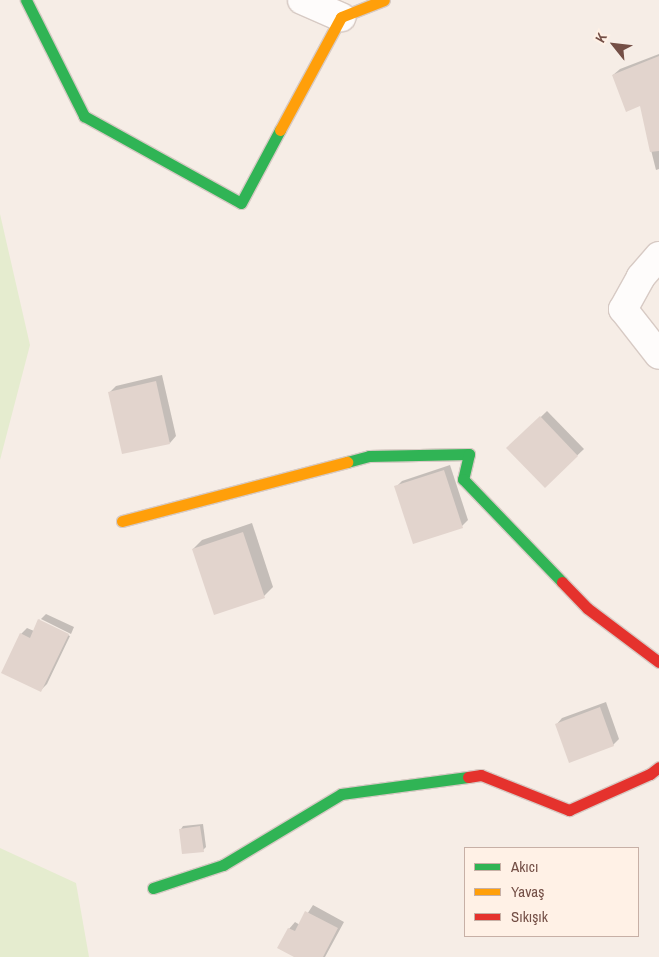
<!DOCTYPE html>
<html>
<head>
<meta charset="utf-8">
<style>
	body { margin:0 }
	#map { position:relative; width:659px; height:957px; overflow:hidden; background:#f6ede6; font-family:"Archivo Narrow",sans-serif }
	div>[style] { position:absolute }
	[style*='--x'] { left:calc(var(--x)*1px); top:calc(var(--y)*1px); width:calc(var(--w)*1px); rotate:calc(var(--a)*1deg) }
	.green>* { inset:0; background:#e5eccf }
	.shadow>* { inset:0; background:#0003 }
	.building>* { inset:0; background:#e2d4cd }
	.roads { filter:drop-shadow(1px 0 #d7cac4) drop-shadow(-1px 0 #d7cac4) drop-shadow(0 1px #d7cac4) drop-shadow(0 -1px #d7cac4) }
	.street>* { height:28px; margin:-14px; padding:0 14px; transform-origin:14px; border-radius:14px; background:#fefcfb }
	.fast>* { height:11px; margin:-5.5px; padding:0 5.5px; transform-origin:5.5px; border-radius:5.5px; background:#30b455 }
	.slow>* { height:11px; margin:-5.5px; padding:0 5.5px; transform-origin:5.5px; border-radius:5.5px; background:#ff9f0a }
	.jam>* { height:11px; margin:-5.5px; padding:0 5.5px; transform-origin:5.5px; border-radius:5.5px; background:#e5322d }
	span { translate:-50% -50%; white-space:nowrap; text-align:center; line-height:1.15; -webkit-text-stroke:4.5px #fff1e6; paint-order:stroke }
	.legend { position:absolute; left:464px; top:847px; width:175px; height:90px; box-sizing:border-box; background:#fff1e6; border:1px solid #c7b0a6; margin:0; padding:6px 9px; list-style:none; font-size:15px; color:#744f46 }
	.legend li { display:flex; align-items:center; gap:10px; height:25px }
	.legend b { width:25px; border:1px solid #c7b0a6 }
	.north { position:absolute; left:589px; top:20px; width:50px; height:50px; -webkit-text-stroke:4px #fff1e6; paint-order:stroke; rotate:299deg; font-size:14px; font-weight:700; line-height:20px; text-align:center; color:#744f46 }
	.north::after { content:''; display:block; margin:auto; width:18px; height:22px; background:#744f46; clip-path:polygon(50% 0,100% 100%,50% 72%,0 100%) }
</style>
</head>
<body>
<div id="map">
	<div class="green">
		<div style="clip-path:polygon(0 214px,30px 345px,0 460px)"></div>
		<div style="clip-path:polygon(0 848px,76px 883px,89px 957px,0 957px)"></div>
	</div>
	<div class="shadow">
		<div style="clip-path:polygon(659px 54px,659px 97px,613px 75px,620px 69px)"></div>
		<div style="clip-path:polygon(659px 131px,659px 169px,656px 170px,648px 138px)"></div>
		<div style="clip-path:polygon(162px 375px,176px 436px,170px 443px,110px 392px,116px 386px)"></div>
		<div style="clip-path:polygon(547px 411px,584px 449px,545px 486px,508px 449px)"></div>
		<div style="clip-path:polygon(450px 465px,468px 520px,462px 526px,396px 487px,402px 481px)"></div>
		<div style="clip-path:polygon(252px 523px,273px 587px,264px 596px,193px 549px,202px 540px)"></div>
		<div style="clip-path:polygon(46px 614px,74px 627px,71px 634px,41px 619px)"></div>
		<div style="clip-path:polygon(40px 619px,40px 622px,70px 636px,47px 684px,41px 690px,21px 634px,27px 628px,34px 631px)"></div>
		<div style="clip-path:polygon(606px 702px,619px 739px,613px 745px,556px 725px,562px 718px)"></div>
		<div style="clip-path:polygon(203px 824px,206px 847px,203px 850px,181px 829px,183px 826px)"></div>
		<div style="clip-path:polygon(313px 905px,344px 922px,325px 957px,296px 957px,289px 929px,295px 922px,300px 925px)"></div>
	</div>
	<div class="building">
		<div style="clip-path:polygon(659px 56px,659px 151px,650px 152px,640px 106px,626px 112px,612px 75px)"></div>
		<div style="clip-path:polygon(156px 381px,170px 444px,122px 454px,108px 392px)"></div>
		<div style="clip-path:polygon(540px 416px,578px 456px,545px 488px,506px 448px)"></div>
		<div style="clip-path:polygon(444px 470px,463px 528px,413px 544px,394px 486px)"></div>
		<div style="clip-path:polygon(243px 532px,265px 598px,214px 615px,192px 549px)"></div>
		<div style="clip-path:polygon(38px 619px,69px 634px,41px 692px,1px 673px,20px 633px,30px 638px)"></div>
		<div style="clip-path:polygon(600px 707px,614px 746px,569px 763px,555px 724px)"></div>
		<div style="clip-path:polygon(200px 826px,204px 852px,182px 854px,179px 829px)"></div>
		<div style="clip-path:polygon(305px 911px,338px 928px,323px 957px,294px 957px,277px 948px,288px 928px,295px 931px)"></div>
	</div>
	<div class="roads">
		<div class="street">
			<div style="--x:302;--y:0;--w:43;--a:23.6"></div>
			<div style="--x:659;--y:256;--w:28;--a:131"></div>
			<div style="--x:641;--y:277;--w:37;--a:119"></div>
			<div style="--x:623;--y:309;--w:58;--a:52"></div>
		</div>
		<div class="fast">
			<div style="--x:26;--y:0;--w:130;--a:63.4"></div>
			<div style="--x:84;--y:116;--w:179;--a:29"></div>
			<div style="--x:241;--y:203;--w:83;--a:-61.9"></div>
			<div style="--x:347;--y:462;--w:23;--a:-15"></div>
			<div style="--x:369;--y:456;--w:100;--a:-1.1"></div>
			<div style="--x:469;--y:454;--w:26;--a:103"></div>
			<div style="--x:463;--y:479;--w:143;--a:46.1"></div>
			<div style="--x:153;--y:888;--w:74;--a:-18.2"></div>
			<div style="--x:223;--y:865;--w:138;--a:-31"></div>
			<div style="--x:341;--y:794;--w:128;--a:-7.6"></div>
		</div>
		<div class="slow">
			<div style="--x:280;--y:130;--w:128;--a:-61.6"></div>
			<div style="--x:341;--y:17;--w:46;--a:-21.6"></div>
			<div style="--x:122;--y:521;--w:233;--a:-14.7"></div>
		</div>
		<div class="jam">
			<div style="--x:562;--y:582;--w:36;--a:46"></div>
			<div style="--x:587;--y:608;--w:90;--a:36.9"></div>
			<div style="--x:468;--y:777;--w:13;--a:-9"></div>
			<div style="--x:481;--y:775;--w:95;--a:21.7"></div>
			<div style="--x:569;--y:810;--w:89;--a:-24"></div>
			<div style="--x:650;--y:774;--w:11;--a:-38"></div>
		</div>
	</div>
	<ul class="legend">
	<li><b style="height:6px;background:#30b455"></b>Akıcı</li>
	<li><b style="height:6px;background:#ff9f0a"></b>Yavaş</li>
	<li><b style="height:6px;background:#e5322d"></b>Sıkışık</li>
	</ul>
	<div class="north">K</div>
</div>
</body>
</html>
